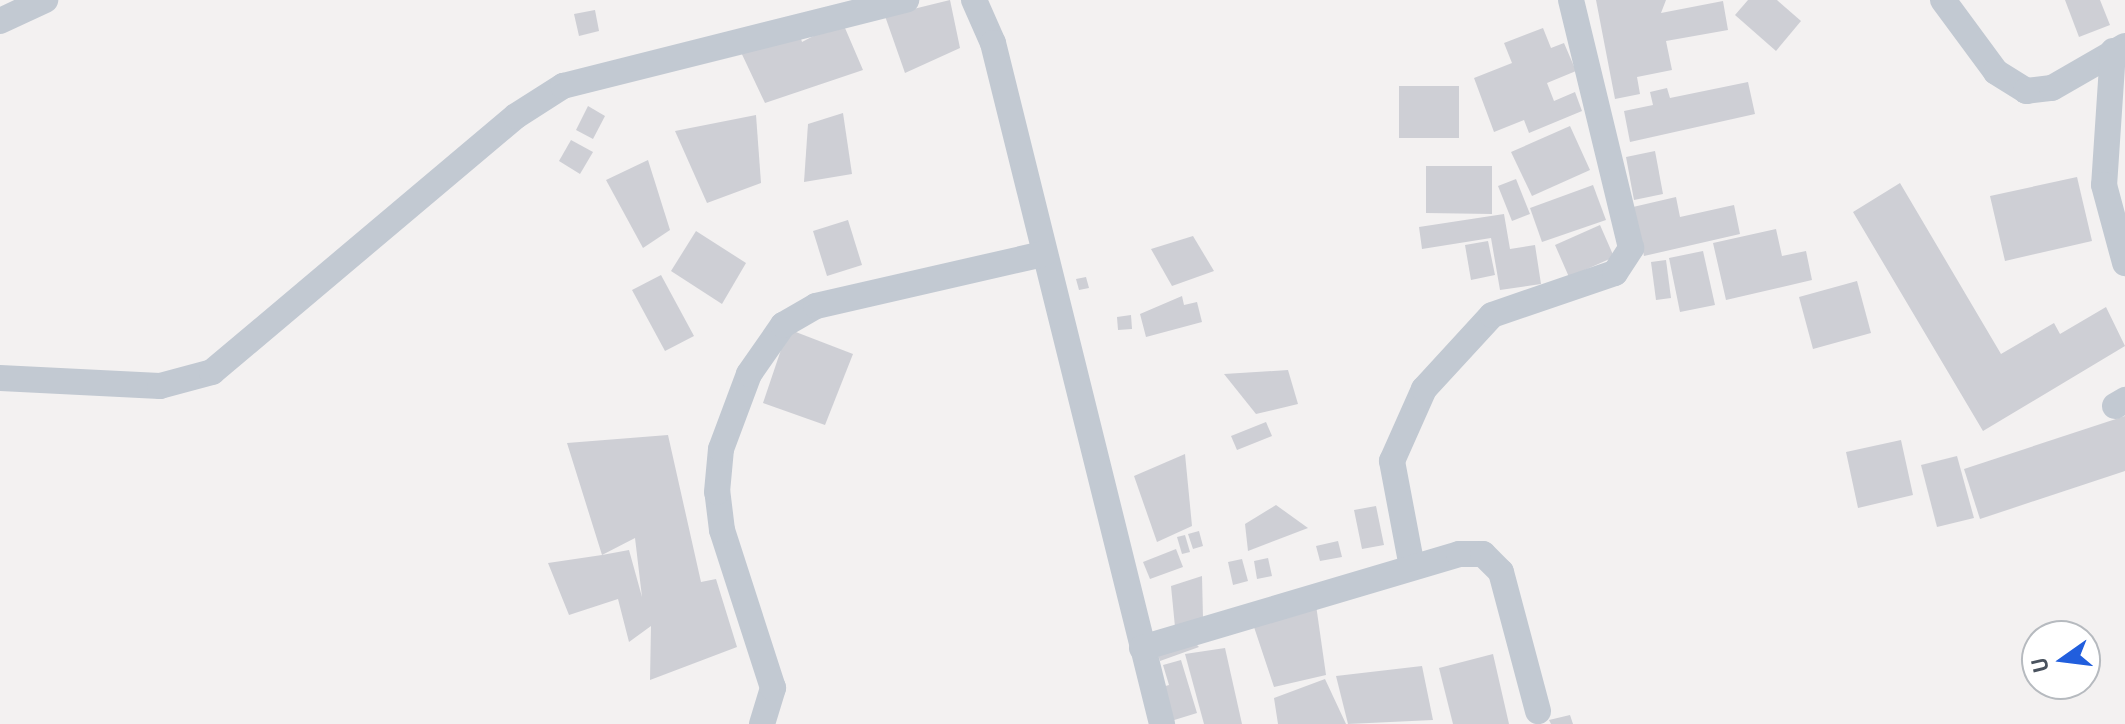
<!DOCTYPE html>
<html>
<head>
<meta charset="utf-8">
<style>
	body { margin:0 }
	#map { position:relative; width:2125px; height:724px; overflow:hidden; background:#f3f1f1; font-family:"PT Sans",sans-serif }
	div>[style] { position:absolute }
	[style*='--x'] { left:calc(var(--x)*1px); top:calc(var(--y)*1px); width:calc(var(--w)*1px); rotate:calc(var(--a)*1deg) }
	.building>* { inset:0; background:#cecfd5 }
	.minor>* { height:26px; margin:-13px; padding:0 13px; transform-origin:13px; border-radius:13px; background:#c2c9d2 }
	span { translate:-50% -50%; white-space:nowrap; text-align:center; line-height:1.15; -webkit-text-stroke:6px #fff; paint-order:stroke }
	.north { position:absolute; left:2021px; top:620px; width:80px; height:80px; box-sizing:border-box; background:#fff; border:2px solid #b6babf; border-radius:50%; rotate:256deg; font-size:22px; font-weight:700; line-height:32px; text-align:center; color:#49525e }
	.north::after { content:''; display:block; margin:auto; width:28px; height:36px; background:#215edd; clip-path:polygon(50% 0,100% 100%,50% 72%,0 100%) }
</style>
</head>
<body>
<div id="map">
	<div class="building">
		<div style="clip-path:polygon(950px 0,960px 48px,905px 73px,885px 16px)"></div>
		<div style="clip-path:polygon(1596px 0,1666px 0,1661px 13px,1723px 1px,1728px 30px,1666px 41px,1672px 70px,1637px 77px,1640px 94px,1615px 99px)"></div>
		<div style="clip-path:polygon(1748px 0,1777px 0,1801px 21px,1776px 51px,1735px 15px)"></div>
		<div style="clip-path:polygon(2065px 0,2100px 0,2110px 25px,2079px 37px)"></div>
		<div style="clip-path:polygon(595px 10px,599px 31px,579px 36px,574px 14px)"></div>
		<div style="clip-path:polygon(842px 21px,863px 70px,765px 103px,739px 48px,799px 32px,802px 42px)"></div>
		<div style="clip-path:polygon(1543px 28px,1551px 48px,1564px 43px,1576px 71px,1547px 83px,1554px 101px,1575px 92px,1582px 111px,1529px 133px,1524px 120px,1494px 132px,1474px 78px,1512px 63px,1504px 43px)"></div>
		<div style="clip-path:polygon(1748px 82px,1755px 114px,1630px 142px,1624px 111px,1653px 105px,1650px 92px,1667px 88px,1670px 98px)"></div>
		<div style="clip-path:polygon(1399px 86px,1459px 86px,1459px 138px,1399px 138px)"></div>
		<div style="clip-path:polygon(588px 106px,605px 116px,593px 139px,576px 130px)"></div>
		<div style="clip-path:polygon(843px 113px,852px 174px,804px 182px,808px 124px)"></div>
		<div style="clip-path:polygon(756px 115px,761px 183px,707px 203px,675px 131px)"></div>
		<div style="clip-path:polygon(1570px 126px,1590px 170px,1532px 196px,1511px 152px)"></div>
		<div style="clip-path:polygon(571px 140px,593px 152px,580px 174px,559px 161px)"></div>
		<div style="clip-path:polygon(1655px 151px,1663px 194px,1634px 200px,1626px 157px)"></div>
		<div style="clip-path:polygon(648px 160px,670px 230px,643px 248px,606px 180px)"></div>
		<div style="clip-path:polygon(1426px 166px,1492px 166px,1492px 214px,1426px 213px)"></div>
		<div style="clip-path:polygon(2077px 177px,2092px 241px,2005px 261px,1990px 196px)"></div>
		<div style="clip-path:polygon(1516px 179px,1530px 214px,1512px 221px,1498px 186px)"></div>
		<div style="clip-path:polygon(1900px 183px,2001px 354px,2054px 323px,2060px 334px,2106px 307px,2125px 346px,1983px 431px,1853px 212px)"></div>
		<div style="clip-path:polygon(1593px 185px,1606px 220px,1542px 242px,1530px 208px)"></div>
		<div style="clip-path:polygon(1676px 197px,1680px 217px,1734px 205px,1740px 234px,1644px 256px,1633px 207px)"></div>
		<div style="clip-path:polygon(1504px 214px,1510px 249px,1535px 245px,1541px 284px,1500px 290px,1491px 238px,1422px 249px,1419px 227px)"></div>
		<div style="clip-path:polygon(848px 220px,862px 265px,827px 276px,813px 231px)"></div>
		<div style="clip-path:polygon(1600px 225px,1614px 257px,1569px 277px,1555px 245px)"></div>
		<div style="clip-path:polygon(1776px 229px,1782px 256px,1806px 251px,1812px 280px,1726px 300px,1713px 243px)"></div>
		<div style="clip-path:polygon(696px 231px,746px 263px,722px 304px,671px 271px)"></div>
		<div style="clip-path:polygon(1193px 236px,1214px 271px,1172px 286px,1151px 249px)"></div>
		<div style="clip-path:polygon(1488px 241px,1495px 275px,1471px 280px,1465px 245px)"></div>
		<div style="clip-path:polygon(1703px 251px,1715px 305px,1680px 312px,1669px 258px)"></div>
		<div style="clip-path:polygon(1666px 260px,1671px 298px,1656px 300px,1651px 262px)"></div>
		<div style="clip-path:polygon(661px 275px,694px 336px,665px 351px,632px 290px)"></div>
		<div style="clip-path:polygon(1086px 277px,1089px 288px,1079px 290px,1076px 279px)"></div>
		<div style="clip-path:polygon(1857px 281px,1871px 333px,1813px 349px,1799px 297px)"></div>
		<div style="clip-path:polygon(1182px 296px,1184px 305px,1197px 302px,1202px 322px,1146px 337px,1140px 314px)"></div>
		<div style="clip-path:polygon(1131px 315px,1132px 329px,1118px 330px,1117px 317px)"></div>
		<div style="clip-path:polygon(788px 329px,853px 354px,825px 425px,763px 403px)"></div>
		<div style="clip-path:polygon(1288px 370px,1298px 404px,1256px 414px,1224px 374px)"></div>
		<div style="clip-path:polygon(2125px 416px,2125px 471px,1980px 519px,1964px 469px)"></div>
		<div style="clip-path:polygon(1266px 422px,1272px 436px,1237px 450px,1231px 436px)"></div>
		<div style="clip-path:polygon(evenodd,668px 435px,701px 582px,716px 579px,737px 647px,650px 680px,651px 626px,629px 642px,618px 599px,569px 615px,548px 563px,602px 555px,567px 443px,668px 435px,635px 538px,642px 597px,629px 550px,602px 555px,635px 538px)"></div>
		<div style="clip-path:polygon(1901px 440px,1913px 495px,1858px 508px,1846px 452px)"></div>
		<div style="clip-path:polygon(1185px 454px,1192px 526px,1157px 542px,1134px 476px)"></div>
		<div style="clip-path:polygon(1957px 456px,1974px 518px,1937px 527px,1921px 465px)"></div>
		<div style="clip-path:polygon(1276px 505px,1308px 528px,1248px 551px,1245px 524px)"></div>
		<div style="clip-path:polygon(1376px 506px,1384px 545px,1362px 549px,1354px 510px)"></div>
		<div style="clip-path:polygon(1199px 531px,1203px 546px,1193px 549px,1188px 534px)"></div>
		<div style="clip-path:polygon(1185px 535px,1190px 552px,1182px 554px,1177px 537px)"></div>
		<div style="clip-path:polygon(1338px 541px,1342px 557px,1320px 561px,1316px 546px)"></div>
		<div style="clip-path:polygon(1176px 549px,1183px 567px,1150px 579px,1143px 562px)"></div>
		<div style="clip-path:polygon(1268px 558px,1272px 576px,1257px 579px,1254px 561px)"></div>
		<div style="clip-path:polygon(1242px 559px,1248px 581px,1233px 585px,1228px 562px)"></div>
		<div style="clip-path:polygon(1202px 576px,1203px 619px,1175px 627px,1171px 586px)"></div>
		<div style="clip-path:polygon(1316px 605px,1326px 675px,1274px 687px,1253px 624px)"></div>
		<div style="clip-path:polygon(1188px 636px,1199px 647px,1160px 661px,1156px 648px)"></div>
		<div style="clip-path:polygon(1225px 648px,1242px 724px,1204px 724px,1185px 654px)"></div>
		<div style="clip-path:polygon(1493px 654px,1509px 724px,1453px 724px,1439px 668px)"></div>
		<div style="clip-path:polygon(1181px 660px,1197px 713px,1171px 721px,1155px 689px,1169px 685px,1163px 665px)"></div>
		<div style="clip-path:polygon(1422px 666px,1433px 720px,1348px 724px,1336px 676px)"></div>
		<div style="clip-path:polygon(1325px 679px,1346px 724px,1278px 724px,1274px 698px)"></div>
		<div style="clip-path:polygon(1570px 715px,1573px 724px,1551px 724px,1549px 720px)"></div>
	</div>
	<div class="minor">
		<div style="--x:974;--y:0;--w:47;--a:66.2"></div>
		<div style="--x:993;--y:43;--w:702;--a:76.06"></div>
		<div style="--x:1943;--y:0;--w:89;--a:53.6"></div>
		<div style="--x:1996;--y:72;--w:36;--a:32"></div>
		<div style="--x:2026;--y:91;--w:26;--a:-7"></div>
		<div style="--x:2052;--y:88;--w:84;--a:-29.9"></div>
		<div style="--x:0;--y:21;--w:50;--a:-25"></div>
		<div style="--x:2113;--y:51;--w:134;--a:93.8"></div>
		<div style="--x:2104;--y:185;--w:81;--a:74.9"></div>
		<div style="--x:0;--y:378;--w:160;--a:2.9"></div>
		<div style="--x:160;--y:386;--w:54;--a:-15.1"></div>
		<div style="--x:212;--y:372;--w:397;--a:-40.1"></div>
		<div style="--x:516;--y:116;--w:56;--a:-32.6"></div>
		<div style="--x:563;--y:86;--w:354;--a:-14.1"></div>
		<div style="--x:2115;--y:406;--w:12;--a:-31"></div>
		<div style="--x:1412;--y:567;--w:108;--a:-100.7"></div>
		<div style="--x:1392;--y:461;--w:79;--a:-66"></div>
		<div style="--x:1424;--y:389;--w:100;--a:-47.4"></div>
		<div style="--x:1492;--y:315;--w:130;--a:-18.9"></div>
		<div style="--x:1615;--y:273;--w:30;--a:-57"></div>
		<div style="--x:1631;--y:248;--w:255;--a:-103.6"></div>
		<div style="--x:1142;--y:648;--w:331;--a:-16.5"></div>
		<div style="--x:1459;--y:554;--w:24;--a:0"></div>
		<div style="--x:1483;--y:554;--w:25;--a:45"></div>
		<div style="--x:1501;--y:572;--w:144;--a:75.1"></div>
		<div style="--x:762;--y:724;--w:38;--a:-73"></div>
		<div style="--x:773;--y:688;--w:166;--a:-107.9"></div>
		<div style="--x:722;--y:530;--w:38;--a:-97"></div>
		<div style="--x:717;--y:492;--w:43;--a:-84.7"></div>
		<div style="--x:721;--y:449;--w:80;--a:-69.5"></div>
		<div style="--x:749;--y:374;--w:60;--a:-55.2"></div>
		<div style="--x:783;--y:325;--w:38;--a:-30"></div>
		<div style="--x:816;--y:306;--w:233;--a:-12.9"></div>
	</div>
	<div class="north">U</div>
</div>
</body>
</html>
